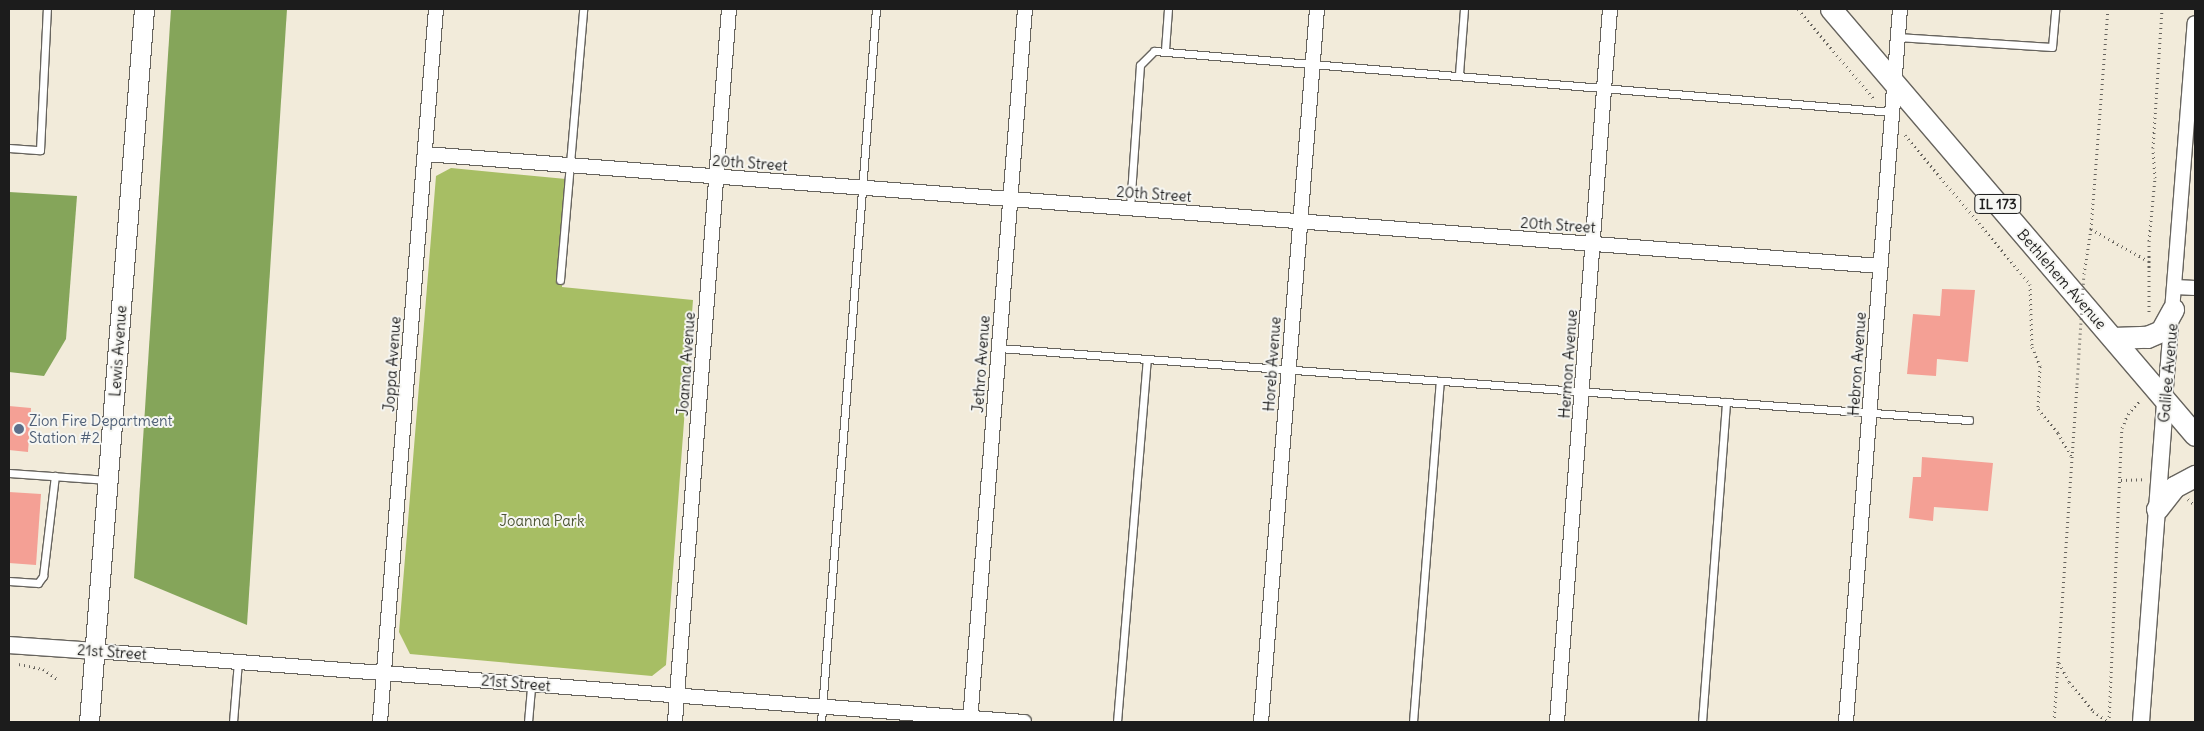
<!DOCTYPE html>
<html>
<head>
<meta charset="utf-8">
<style>
	body { margin:0 }
	#map { position:relative; width:2204px; height:731px; overflow:hidden; background:#f2ebda; font-family:Delius,sans-serif }
	div>[style] { position:absolute }
	[style*='--x'] { left:calc(var(--x)*1px); top:calc(var(--y)*1px); width:calc(var(--w)*1px); rotate:calc(var(--a)*1deg) }
	.green>* { inset:0; background:#a7be64 }
	.forest>* { inset:0; background:#85a55a }
	.building>* { inset:0; background:#f4a095 }
	.path>* { height:3px; margin-top:-1.5px; transform-origin:0; background:repeating-linear-gradient(90deg,#67645e 0 1px,transparent 0 5px) }
	.roads { filter:drop-shadow(1px 0 #67645e) drop-shadow(-1px 0 #67645e) drop-shadow(0 1px #67645e) drop-shadow(0 -1px #67645e) }
	.service>* { height:7px; margin:-3.5px; padding:0 3.5px; transform-origin:3.5px; border-radius:3.5px; background:#fff }
	.minor>* { height:14px; margin:-7px; padding:0 7px; transform-origin:7px; border-radius:7px; background:#fff }
	.tertiary>* { height:16px; margin:-8px; padding:0 8px; transform-origin:8px; border-radius:8px; background:#fff }
	.secondary>* { height:19px; margin:-9.5px; padding:0 9.5px; transform-origin:9.5px; border-radius:9.5px; background:#fff }
	.primary>* { height:21px; margin:-10.5px; padding:0 10.5px; transform-origin:10.5px; border-radius:10.5px; background:#fff }
	.path-bridge>* { height:3px; margin-top:-1.5px; transform-origin:0; background:repeating-linear-gradient(90deg,#67645e 0 1px,transparent 0 5px) }
	.dots>* { width:14px; height:14px; translate:-50% -50%; box-sizing:border-box; border:2px solid #f6f6f2; border-radius:50% }
	span { translate:-50% -50%; white-space:nowrap; text-align:center; line-height:1.15; -webkit-text-stroke:4px #f6f6f2; paint-order:stroke }
	.shield-label span { padding:1px 4px; background:#f6f6f2; border:1px solid; border-radius:4px; -webkit-text-stroke-width:0 }
	.shield-label { font-size:14px; color:#1c1c1c; font-weight:700 }
	.street-label { font-size:15px; color:#1c1c1c }
	.service-label { font-size:15px; color:#4e5e75 }
	.left { translate:0 -50%; text-align:left }
	.park-label { font-size:15px; color:#4d5535 }
	.frame { position:absolute; inset:0; border:10px solid #1c1c1c; pointer-events:none }
</style>
</head>
<body>
<div id="map">
	<div class="green">
		<div style="clip-path:polygon(451px 168px,566px 179px,562px 287px,693px 300px,666px 665px,652px 676px,410px 654px,399px 632px,436px 176px)"></div>
	</div>
	<div class="forest">
		<div style="clip-path:polygon(171px 9px,287px 9px,247px 625px,134px 578px)"></div>
		<div style="clip-path:polygon(9px 192px,77px 196px,66px 339px,44px 376px,9px 372px)"></div>
	</div>
	<div class="building">
		<div style="clip-path:polygon(1942px 289px,1975px 290px,1968px 362px,1937px 359px,1936px 376px,1907px 374px,1913px 314px,1940px 316px)"></div>
		<div style="clip-path:polygon(9px 406px,31px 408px,28px 452px,9px 450px)"></div>
		<div style="clip-path:polygon(1922px 457px,1993px 463px,1988px 511px,1934px 507px,1933px 521px,1909px 518px,1913px 477px,1921px 477px)"></div>
		<div style="clip-path:polygon(9px 492px,41px 494px,36px 565px,9px 563px)"></div>
	</div>
	<div class="path">
		<div style="--x:1798;--y:9;--w:119;--a:49.8"></div>
		<div style="--x:1905;--y:135;--w:194;--a:50"></div>
		<div style="--x:2030;--y:284;--w:63;--a:88.2"></div>
		<div style="--x:2032;--y:347;--w:21;--a:67"></div>
		<div style="--x:2040;--y:366;--w:43;--a:92.7"></div>
		<div style="--x:2038;--y:409;--w:31;--a:50"></div>
		<div style="--x:2058;--y:433;--w:28;--a:60"></div>
		<div style="--x:2091;--y:229;--w:65;--a:29.3"></div>
		<div style="--x:2084;--y:274;--w:46;--a:-81.2"></div>
		<div style="--x:2091;--y:229;--w:221;--a:-85.6"></div>
		<div style="--x:2149;--y:312;--w:71;--a:-90"></div>
		<div style="--x:2149;--y:241;--w:63;--a:-84.6"></div>
		<div style="--x:2155;--y:178;--w:30;--a:-94"></div>
		<div style="--x:2153;--y:148;--w:139;--a:-86.3"></div>
		<div style="--x:2121;--y:480;--w:23;--a:-2"></div>
		<div style="--x:2188;--y:499;--w:9;--a:41"></div>
		<div style="--x:2059;--y:663;--w:21;--a:62"></div>
		<div style="--x:2069;--y:682;--w:38;--a:50"></div>
		<div style="--x:2093;--y:711;--w:19;--a:35"></div>
		<div style="--x:19;--y:664;--w:25;--a:12"></div>
		<div style="--x:43;--y:669;--w:19;--a:35"></div>
		<div style="--x:2054;--y:722;--w:339;--a:-86.1"></div>
		<div style="--x:2109;--y:722;--w:294;--a:-87.5"></div>
		<div style="--x:2122;--y:428;--w:15;--a:-67"></div>
		<div style="--x:2128;--y:414;--w:18;--a:-49"></div>
	</div>
	<div class="roads">
		<div class="service">
			<div style="--x:1897;--y:37;--w:155;--a:3.7"></div>
			<div style="--x:2052;--y:47;--w:38;--a:-85"></div>
			<div style="--x:1165;--y:50;--w:41;--a:-85.8"></div>
			<div style="--x:1459;--y:74;--w:65;--a:-85.6"></div>
			<div style="--x:9;--y:148;--w:31;--a:4"></div>
			<div style="--x:40;--y:150;--w:141;--a:-87.2"></div>
			<div style="--x:1130;--y:208;--w:143;--a:-86"></div>
			<div style="--x:1140;--y:65;--w:20;--a:-45"></div>
			<div style="--x:1154;--y:51;--w:742;--a:4.72"></div>
			<div style="--x:560;--y:280;--w:272;--a:-85.1"></div>
			<div style="--x:999;--y:348;--w:973;--a:4.25"></div>
			<div style="--x:9;--y:473;--w:99;--a:4"></div>
			<div style="--x:9;--y:581;--w:29;--a:4"></div>
			<div style="--x:38;--y:583;--w:9;--a:-54"></div>
			<div style="--x:43;--y:576;--w:101;--a:-83.2"></div>
			<div style="--x:233;--y:722;--w:61;--a:-85.3"></div>
			<div style="--x:528;--y:722;--w:38;--a:-85"></div>
			<div style="--x:821;--y:722;--w:715;--a:-85.59"></div>
			<div style="--x:1117;--y:722;--w:364;--a:-85.3"></div>
			<div style="--x:1413;--y:722;--w:342;--a:-85.5"></div>
			<div style="--x:1702;--y:722;--w:321;--a:-85.7"></div>
		</div>
		<div class="minor">
			<div style="--x:425;--y:154;--w:1459;--a:4.4"></div>
			<div style="--x:2175;--y:287;--w:20;--a:3"></div>
			<div style="--x:2165;--y:400;--w:378;--a:-85.5"></div>
			<div style="--x:95;--y:651;--w:932;--a:4.37"></div>
			<div style="--x:380;--y:722;--w:715;--a:-85.51"></div>
			<div style="--x:675;--y:722;--w:715;--a:-85.67"></div>
			<div style="--x:970;--y:722;--w:715;--a:-85.59"></div>
			<div style="--x:1261;--y:722;--w:715;--a:-85.51"></div>
			<div style="--x:1557;--y:722;--w:715;--a:-85.75"></div>
			<div style="--x:1846;--y:722;--w:715;--a:-85.67"></div>
		</div>
		<div class="tertiary">
			<div style="--x:9;--y:645;--w:86;--a:4"></div>
			<div style="--x:2141;--y:722;--w:323;--a:-85.7"></div>
		</div>
		<div class="secondary">
			<div style="--x:89;--y:722;--w:715;--a:-85.59"></div>
		</div>
		<div class="primary">
			<div style="--x:1831;--y:9;--w:560;--a:49.49"></div>
			<div style="--x:2113;--y:338;--w:34;--a:-2"></div>
			<div style="--x:2147;--y:337;--w:15;--a:-23"></div>
			<div style="--x:2161;--y:331;--w:25;--a:-61"></div>
			<div style="--x:2157;--y:509;--w:28;--a:-52"></div>
			<div style="--x:2174;--y:487;--w:24;--a:-28"></div>
		</div>
	</div>
	<div class="path-bridge">
		<div style="--x:2077;--y:384;--w:110;--a:-86.4"></div>
	</div>
	<div class="dots">
		<div style="left:19px;top:429px;background:#5c6f8a"></div>
	</div>
	<div class="shield-label">
		<span style="left:1998px;top:204px">IL 173</span>
	</div>
	<div class="street-label">
		<span style="left:750px;top:163px;rotate:4deg">20th Street</span>
		<span style="left:1154px;top:194px;rotate:4deg">20th Street</span>
		<span style="left:1558px;top:225px;rotate:4deg">20th Street</span>
		<span style="left:2062px;top:279px;rotate:49deg">Bethlehem Avenue</span>
		<span style="left:118px;top:351px;rotate:-86deg">Lewis Avenue</span>
		<span style="left:392px;top:364px;rotate:-86deg">Joppa Avenue</span>
		<span style="left:686px;top:364px;rotate:-86deg">Joanna Avenue</span>
		<span style="left:981px;top:364px;rotate:-86deg">Jethro Avenue</span>
		<span style="left:1272px;top:364px;rotate:-86deg">Horeb Avenue</span>
		<span style="left:1568px;top:364px;rotate:-86deg">Hermon Avenue</span>
		<span style="left:1857px;top:364px;rotate:-86deg">Hebron Avenue</span>
		<span style="left:2168px;top:373px;rotate:-85deg">Galilee Avenue</span>
		<span style="left:112px;top:652px;rotate:4deg">21st Street</span>
		<span style="left:516px;top:683px;rotate:5deg">21st Street</span>
	</div>
	<div class="service-label">
		<span class="left" style="left:29px;top:429px">Zion Fire Department<br>Station #2</span>
	</div>
	<div class="park-label">
		<span style="left:542px;top:521px">Joanna Park</span>
	</div>
	<div class="frame"></div>
</div>
</body>
</html>
